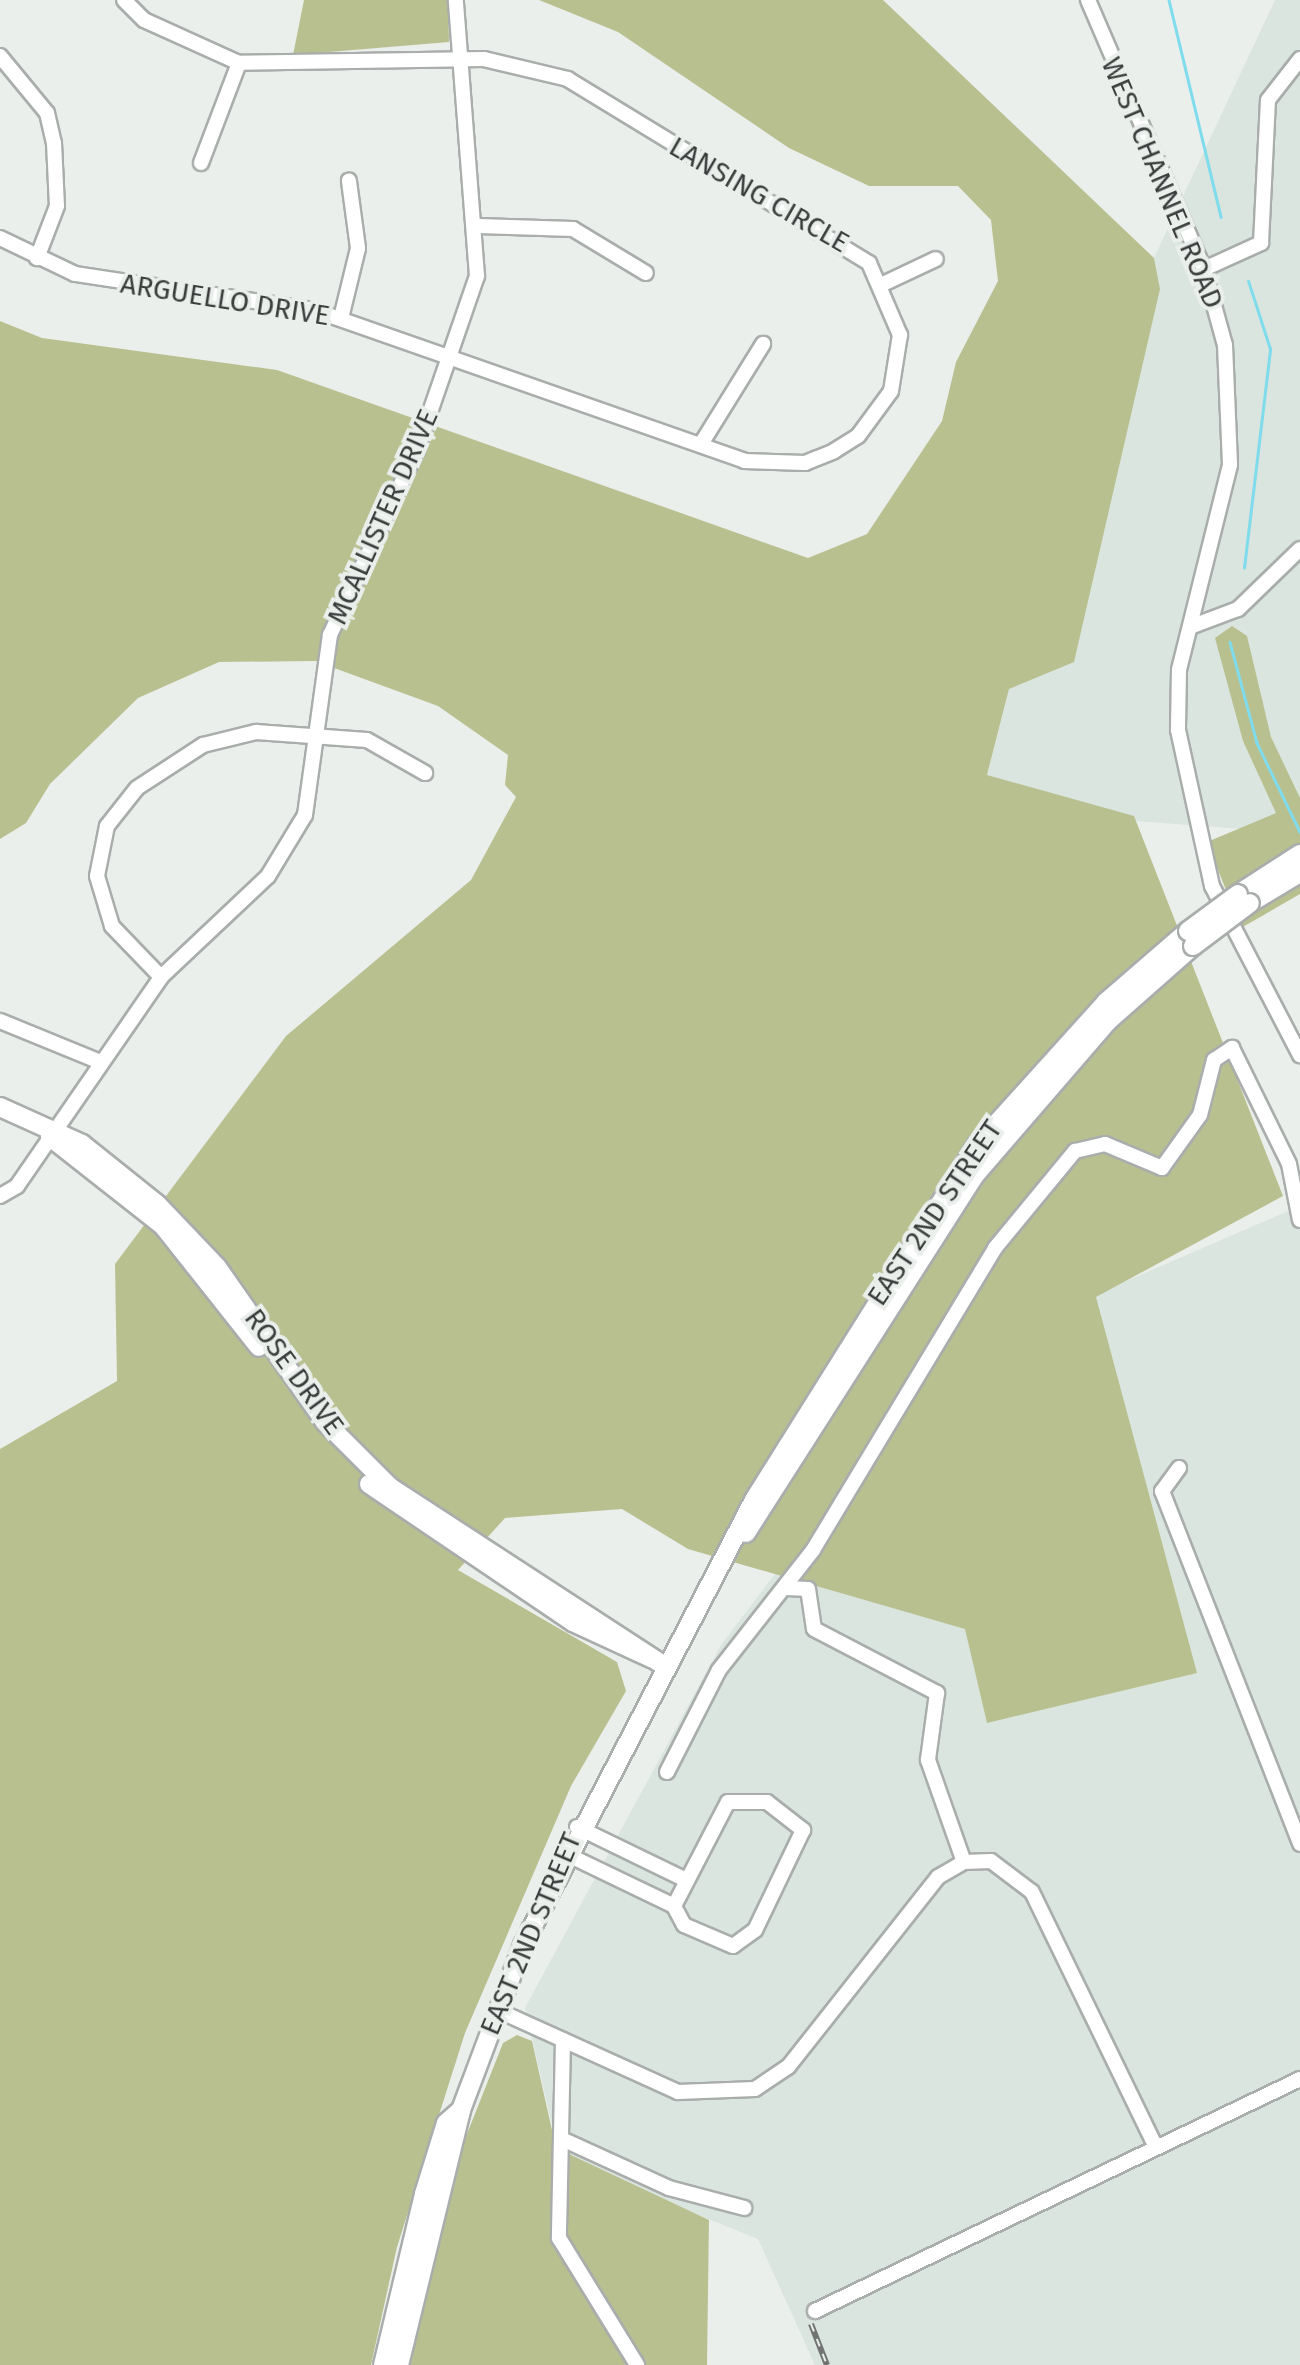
<!DOCTYPE html>
<html>
<head>
<meta charset="utf-8">
<style>
	body { margin:0 }
	#map { position:relative; width:1300px; height:2365px; overflow:hidden; background:#eaefec; font-family:"Fira Sans",sans-serif }
	div>[style] { position:absolute }
	[style*='--x'] { left:calc(var(--x)*1px); top:calc(var(--y)*1px); width:calc(var(--w)*1px); rotate:calc(var(--a)*1deg) }
	.built>* { inset:0; background:#d9e5de }
	.green>* { inset:0; background:#b9c090 }
	.stream>* { height:2.5px; margin:-1.25px; padding:0 1.25px; transform-origin:1.25px; border-radius:1.25px; background:#7fdcec }
	.roads { filter:drop-shadow(2px 0 #a9adab) drop-shadow(-2px 0 #a9adab) drop-shadow(0 2px #a9adab) drop-shadow(0 -2px #a9adab) }
	.minor>* { height:14px; margin:-7px; padding:0 7px; transform-origin:7px; border-radius:7px; background:#fff }
	.major>* { height:18px; margin:-9px; padding:0 9px; transform-origin:9px; border-radius:9px; background:#fff }
	.rail>* { height:6px; margin-top:-3px; transform-origin:0; background:repeating-linear-gradient(90deg,#eaefec 0 8px,#717472 0 16px); box-sizing:border-box; border-block:2px solid #717472 }
	.bridges { filter:drop-shadow(2px 0 #a9adab) drop-shadow(-2px 0 #a9adab) drop-shadow(0 2px #a9adab) drop-shadow(0 -2px #a9adab) }
	.major-bridge>* { height:18px; margin:-9px; padding:0 9px; transform-origin:9px; border-radius:9px; background:#fff }
	span { translate:-50% -50%; white-space:nowrap; text-align:center; line-height:1.15; -webkit-text-stroke:8px #eaefec; paint-order:stroke }
	.street-label { font-size:28px; color:#3b3d3c }
</style>
</head>
<body>
<div id="map">
	<div class="built">
		<div style="clip-path:polygon(1275px 0,1300px 0,1300px 842px,1295px 833px,1136px 821px,987px 776px,1009px 689px,1160px 289px,1154px 258px)"></div>
		<div style="clip-path:polygon(1300px 1206px,1300px 2365px,815px 2365px,758px 2239px,560px 2159px,525px 2008px,721px 1645px,829px 1503px,1087px 1298px)"></div>
	</div>
	<div class="green">
		<div style="clip-path:polygon(304px 0,448px 0,449px 42px,293px 55px)"></div>
		<div style="clip-path:polygon(539px 0,883px 0,1154px 258px,1160px 289px,1074px 662px,1009px 689px,987px 775px,1134px 816px,1283px 1196px,1096px 1297px,1197px 1673px,987px 1723px,965px 1629px,688px 1549px,622px 1509px,505px 1518px,458px 1570px,617px 1662px,626px 1691px,571px 1786px,465px 2033px,397px 2247px,371px 2365px,0 2365px,0 1449px,117px 1381px,115px 1264px,286px 1036px,471px 880px,516px 797px,505px 785px,508px 755px,438px 706px,315px 661px,219px 662px,138px 698px,50px 784px,26px 823px,0 839px,0 321px,42px 338px,277px 370px,808px 558px,867px 534px,942px 421px,956px 362px,998px 281px,991px 220px,958px 186px,869px 186px,789px 148px,618px 32px)"></div>
		<div style="clip-path:polygon(1232px 626px,1247px 636px,1271px 737px,1300px 798px,1300px 894px,1241px 928px,1207px 842px,1276px 813px,1243px 741px,1215px 638px)"></div>
		<div style="clip-path:polygon(517px 2035px,532px 2041px,556px 2148px,709px 2220px,707px 2365px,408px 2365px,463px 2144px,503px 2043px)"></div>
	</div>
	<div class="stream">
		<div style="--x:1169;--y:0;--w:223;--a:76.5"></div>
		<div style="--x:1244;--y:568;--w:221;--a:-83.2"></div>
		<div style="--x:1270;--y:349;--w:71;--a:-107.9"></div>
		<div style="--x:1230;--y:642;--w:105;--a:75"></div>
		<div style="--x:1257;--y:743;--w:99;--a:64.2"></div>
	</div>
	<div class="roads">
		<div class="minor">
			<div style="--x:1088;--y:0;--w:293;--a:66.7"></div>
			<div style="--x:1204;--y:269;--w:79;--a:74.6"></div>
			<div style="--x:1225;--y:345;--w:120;--a:87.6"></div>
			<div style="--x:1230;--y:465;--w:211;--a:104"></div>
			<div style="--x:1179;--y:670;--w:60;--a:91"></div>
			<div style="--x:1178;--y:730;--w:160;--a:77.7"></div>
			<div style="--x:1212;--y:886;--w:191;--a:62.5"></div>
			<div style="--x:0;--y:56;--w:74;--a:50.5"></div>
			<div style="--x:47;--y:113;--w:31;--a:77"></div>
			<div style="--x:54;--y:143;--w:63;--a:87.3"></div>
			<div style="--x:57;--y:206;--w:56;--a:111"></div>
			<div style="--x:201;--y:163;--w:107;--a:-69.2"></div>
			<div style="--x:478;--y:226;--w:95;--a:1.8"></div>
			<div style="--x:573;--y:229;--w:85;--a:31.1"></div>
			<div style="--x:0;--y:238;--w:83;--a:25.6"></div>
			<div style="--x:75;--y:274;--w:242;--a:8.6"></div>
			<div style="--x:314;--y:310;--w:456;--a:19.3"></div>
			<div style="--x:744;--y:461;--w:61;--a:1.9"></div>
			<div style="--x:805;--y:463;--w:31;--a:-22"></div>
			<div style="--x:834;--y:451;--w:28;--a:-32"></div>
			<div style="--x:858;--y:436;--w:56;--a:-53.7"></div>
			<div style="--x:891;--y:391;--w:57;--a:-80.9"></div>
			<div style="--x:900;--y:335;--w:78;--a:-113.3"></div>
			<div style="--x:869;--y:263;--w:353;--a:-148.6"></div>
			<div style="--x:568;--y:79;--w:86;--a:-166.6"></div>
			<div style="--x:484;--y:59;--w:245;--a:179.1"></div>
			<div style="--x:239;--y:63;--w:104;--a:-155.6"></div>
			<div style="--x:144;--y:20;--w:28;--a:-135"></div>
			<div style="--x:1204;--y:269;--w:63;--a:-24.5"></div>
			<div style="--x:1261;--y:243;--w:143;--a:-87.2"></div>
			<div style="--x:1268;--y:100;--w:52;--a:-52"></div>
			<div style="--x:885;--y:283;--w:56;--a:-25.2"></div>
			<div style="--x:341;--y:318;--w:72;--a:-76.3"></div>
			<div style="--x:358;--y:248;--w:68;--a:-97.7"></div>
			<div style="--x:701;--y:444;--w:118;--a:-58.2"></div>
			<div style="--x:1190;--y:627;--w:51;--a:-20.6"></div>
			<div style="--x:1238;--y:609;--w:86;--a:-44.1"></div>
			<div style="--x:161;--y:977;--w:71;--a:-133.9"></div>
			<div style="--x:112;--y:926;--w:52;--a:-106.7"></div>
			<div style="--x:97;--y:876;--w:51;--a:-78.7"></div>
			<div style="--x:107;--y:826;--w:48;--a:-51.7"></div>
			<div style="--x:137;--y:788;--w:79;--a:-33.1"></div>
			<div style="--x:203;--y:745;--w:55;--a:-13.8"></div>
			<div style="--x:256;--y:732;--w:111;--a:4.1"></div>
			<div style="--x:367;--y:740;--w:67;--a:29.6"></div>
			<div style="--x:0;--y:1021;--w:106;--a:22.2"></div>
			<div style="--x:0;--y:1196;--w:20;--a:-30"></div>
			<div style="--x:17;--y:1186;--w:254;--a:-55.4"></div>
			<div style="--x:161;--y:977;--w:147;--a:-43.3"></div>
			<div style="--x:268;--y:876;--w:71;--a:-58.8"></div>
			<div style="--x:305;--y:815;--w:182;--a:-82.1"></div>
			<div style="--x:330;--y:635;--w:204;--a:-64.8"></div>
			<div style="--x:417;--y:450;--w:184;--a:-71"></div>
			<div style="--x:477;--y:276;--w:277;--a:-94.4"></div>
			<div style="--x:1179;--y:1468;--w:29;--a:126"></div>
			<div style="--x:1162;--y:1491;--w:379;--a:68.6"></div>
			<div style="--x:787;--y:1588;--w:21;--a:3"></div>
			<div style="--x:808;--y:1589;--w:40;--a:81.5"></div>
			<div style="--x:814;--y:1629;--w:139;--a:27.5"></div>
			<div style="--x:937;--y:1693;--w:68;--a:97.7"></div>
			<div style="--x:928;--y:1760;--w:108;--a:70.6"></div>
			<div style="--x:667;--y:1772;--w:114;--a:-63"></div>
			<div style="--x:719;--y:1670;--w:152;--a:-51.9"></div>
			<div style="--x:813;--y:1550;--w:353;--a:-58.9"></div>
			<div style="--x:995;--y:1248;--w:126;--a:-50.5"></div>
			<div style="--x:1075;--y:1151;--w:31;--a:-13"></div>
			<div style="--x:1105;--y:1144;--w:62;--a:22.8"></div>
			<div style="--x:1162;--y:1168;--w:65;--a:-54.4"></div>
			<div style="--x:1200;--y:1115;--w:57;--a:-75.7"></div>
			<div style="--x:1214;--y:1060;--w:22;--a:-34"></div>
			<div style="--x:1232;--y:1048;--w:129;--a:63.8"></div>
			<div style="--x:1289;--y:1164;--w:57;--a:78.9"></div>
			<div style="--x:728;--y:1802;--w:39;--a:0"></div>
			<div style="--x:767;--y:1802;--w:46;--a:37.9"></div>
			<div style="--x:803;--y:1830;--w:111;--a:115.6"></div>
			<div style="--x:755;--y:1930;--w:27;--a:144"></div>
			<div style="--x:733;--y:1946;--w:53;--a:-156.8"></div>
			<div style="--x:684;--y:1925;--w:21;--a:-118"></div>
			<div style="--x:674;--y:1906;--w:117;--a:-62.6"></div>
			<div style="--x:577;--y:1827;--w:121;--a:25.9"></div>
			<div style="--x:564;--y:1853;--w:122;--a:25.7"></div>
			<div style="--x:497;--y:2010;--w:199;--a:24.4"></div>
			<div style="--x:678;--y:2092;--w:77;--a:-2.2"></div>
			<div style="--x:755;--y:2089;--w:40;--a:-34"></div>
			<div style="--x:788;--y:2067;--w:242;--a:-51.7"></div>
			<div style="--x:938;--y:1877;--w:30;--a:-30"></div>
			<div style="--x:964;--y:1862;--w:27;--a:-2"></div>
			<div style="--x:991;--y:1861;--w:51;--a:37.1"></div>
			<div style="--x:1032;--y:1892;--w:284;--a:64.1"></div>
			<div style="--x:563;--y:2040;--w:198;--a:91.2"></div>
			<div style="--x:559;--y:2238;--w:149;--a:58.4"></div>
			<div style="--x:562;--y:2139;--w:118;--a:24.6"></div>
			<div style="--x:669;--y:2188;--w:78;--a:14.9"></div>
			<div style="--x:815;--y:2311;--w:538;--a:-25.56"></div>
		</div>
		<div class="major">
			<div style="--x:1238;--y:894;--w:74;--a:-32.8"></div>
			<div style="--x:1250;--y:903;--w:58;--a:-31"></div>
			<div style="--x:0;--y:1107;--w:90;--a:24.3"></div>
			<div style="--x:82;--y:1144;--w:96;--a:38.7"></div>
			<div style="--x:157;--y:1204;--w:87;--a:46.4"></div>
			<div style="--x:217;--y:1267;--w:189;--a:55.1"></div>
			<div style="--x:325;--y:1422;--w:92;--a:45"></div>
			<div style="--x:390;--y:1487;--w:328;--a:33.1"></div>
			<div style="--x:50;--y:1137;--w:144;--a:38.2"></div>
			<div style="--x:163;--y:1226;--w:154;--a:51.6"></div>
			<div style="--x:369;--y:1484;--w:246;--a:34.1"></div>
			<div style="--x:573;--y:1622;--w:86;--a:24.8"></div>
			<div style="--x:746;--y:1533;--w:425;--a:-57.4"></div>
			<div style="--x:975;--y:1175;--w:203;--a:-49.2"></div>
			<div style="--x:1108;--y:1021;--w:113;--a:-41.4"></div>
			<div style="--x:383;--y:2365;--w:176;--a:-76.5"></div>
			<div style="--x:424;--y:2194;--w:74;--a:-72.8"></div>
			<div style="--x:446;--y:2123;--w:20;--a:-41"></div>
			<div style="--x:399;--y:2365;--w:262;--a:-76.3"></div>
			<div style="--x:461;--y:2110;--w:176;--a:-69.4"></div>
			<div style="--x:523;--y:1945;--w:501;--a:-62.57"></div>
			<div style="--x:754;--y:1500;--w:419;--a:-57.9"></div>
			<div style="--x:977;--y:1145;--w:193;--a:-47.9"></div>
			<div style="--x:1106;--y:1002;--w:108;--a:-40.9"></div>
		</div>
	</div>
	<div class="rail">
		<div style="--x:811;--y:2324;--w:44;--a:68.7"></div>
	</div>
	<div class="bridges">
		<div class="major-bridge">
			<div style="--x:1188;--y:931;--w:62;--a:-36.5"></div>
			<div style="--x:1193;--y:946;--w:71;--a:-37"></div>
		</div>
	</div>
	<div class="street-label">
		<span style="left:1162px;top:183px;rotate:67deg">WEST CHANNEL ROAD</span>
		<span style="left:759px;top:195px;rotate:30deg">LANSING CIRCLE</span>
		<span style="left:225px;top:300px;rotate:9deg">ARGUELLO DRIVE</span>
		<span style="left:383px;top:517px;rotate:-66deg">MCALLISTER DRIVE</span>
		<span style="left:935px;top:1213px;rotate:-56deg">EAST 2ND STREET</span>
		<span style="left:294px;top:1372px;rotate:54deg">ROSE DRIVE</span>
		<span style="left:531px;top:1934px;rotate:-67deg">EAST 2ND STREET</span>
	</div>
</div>
</body>
</html>
